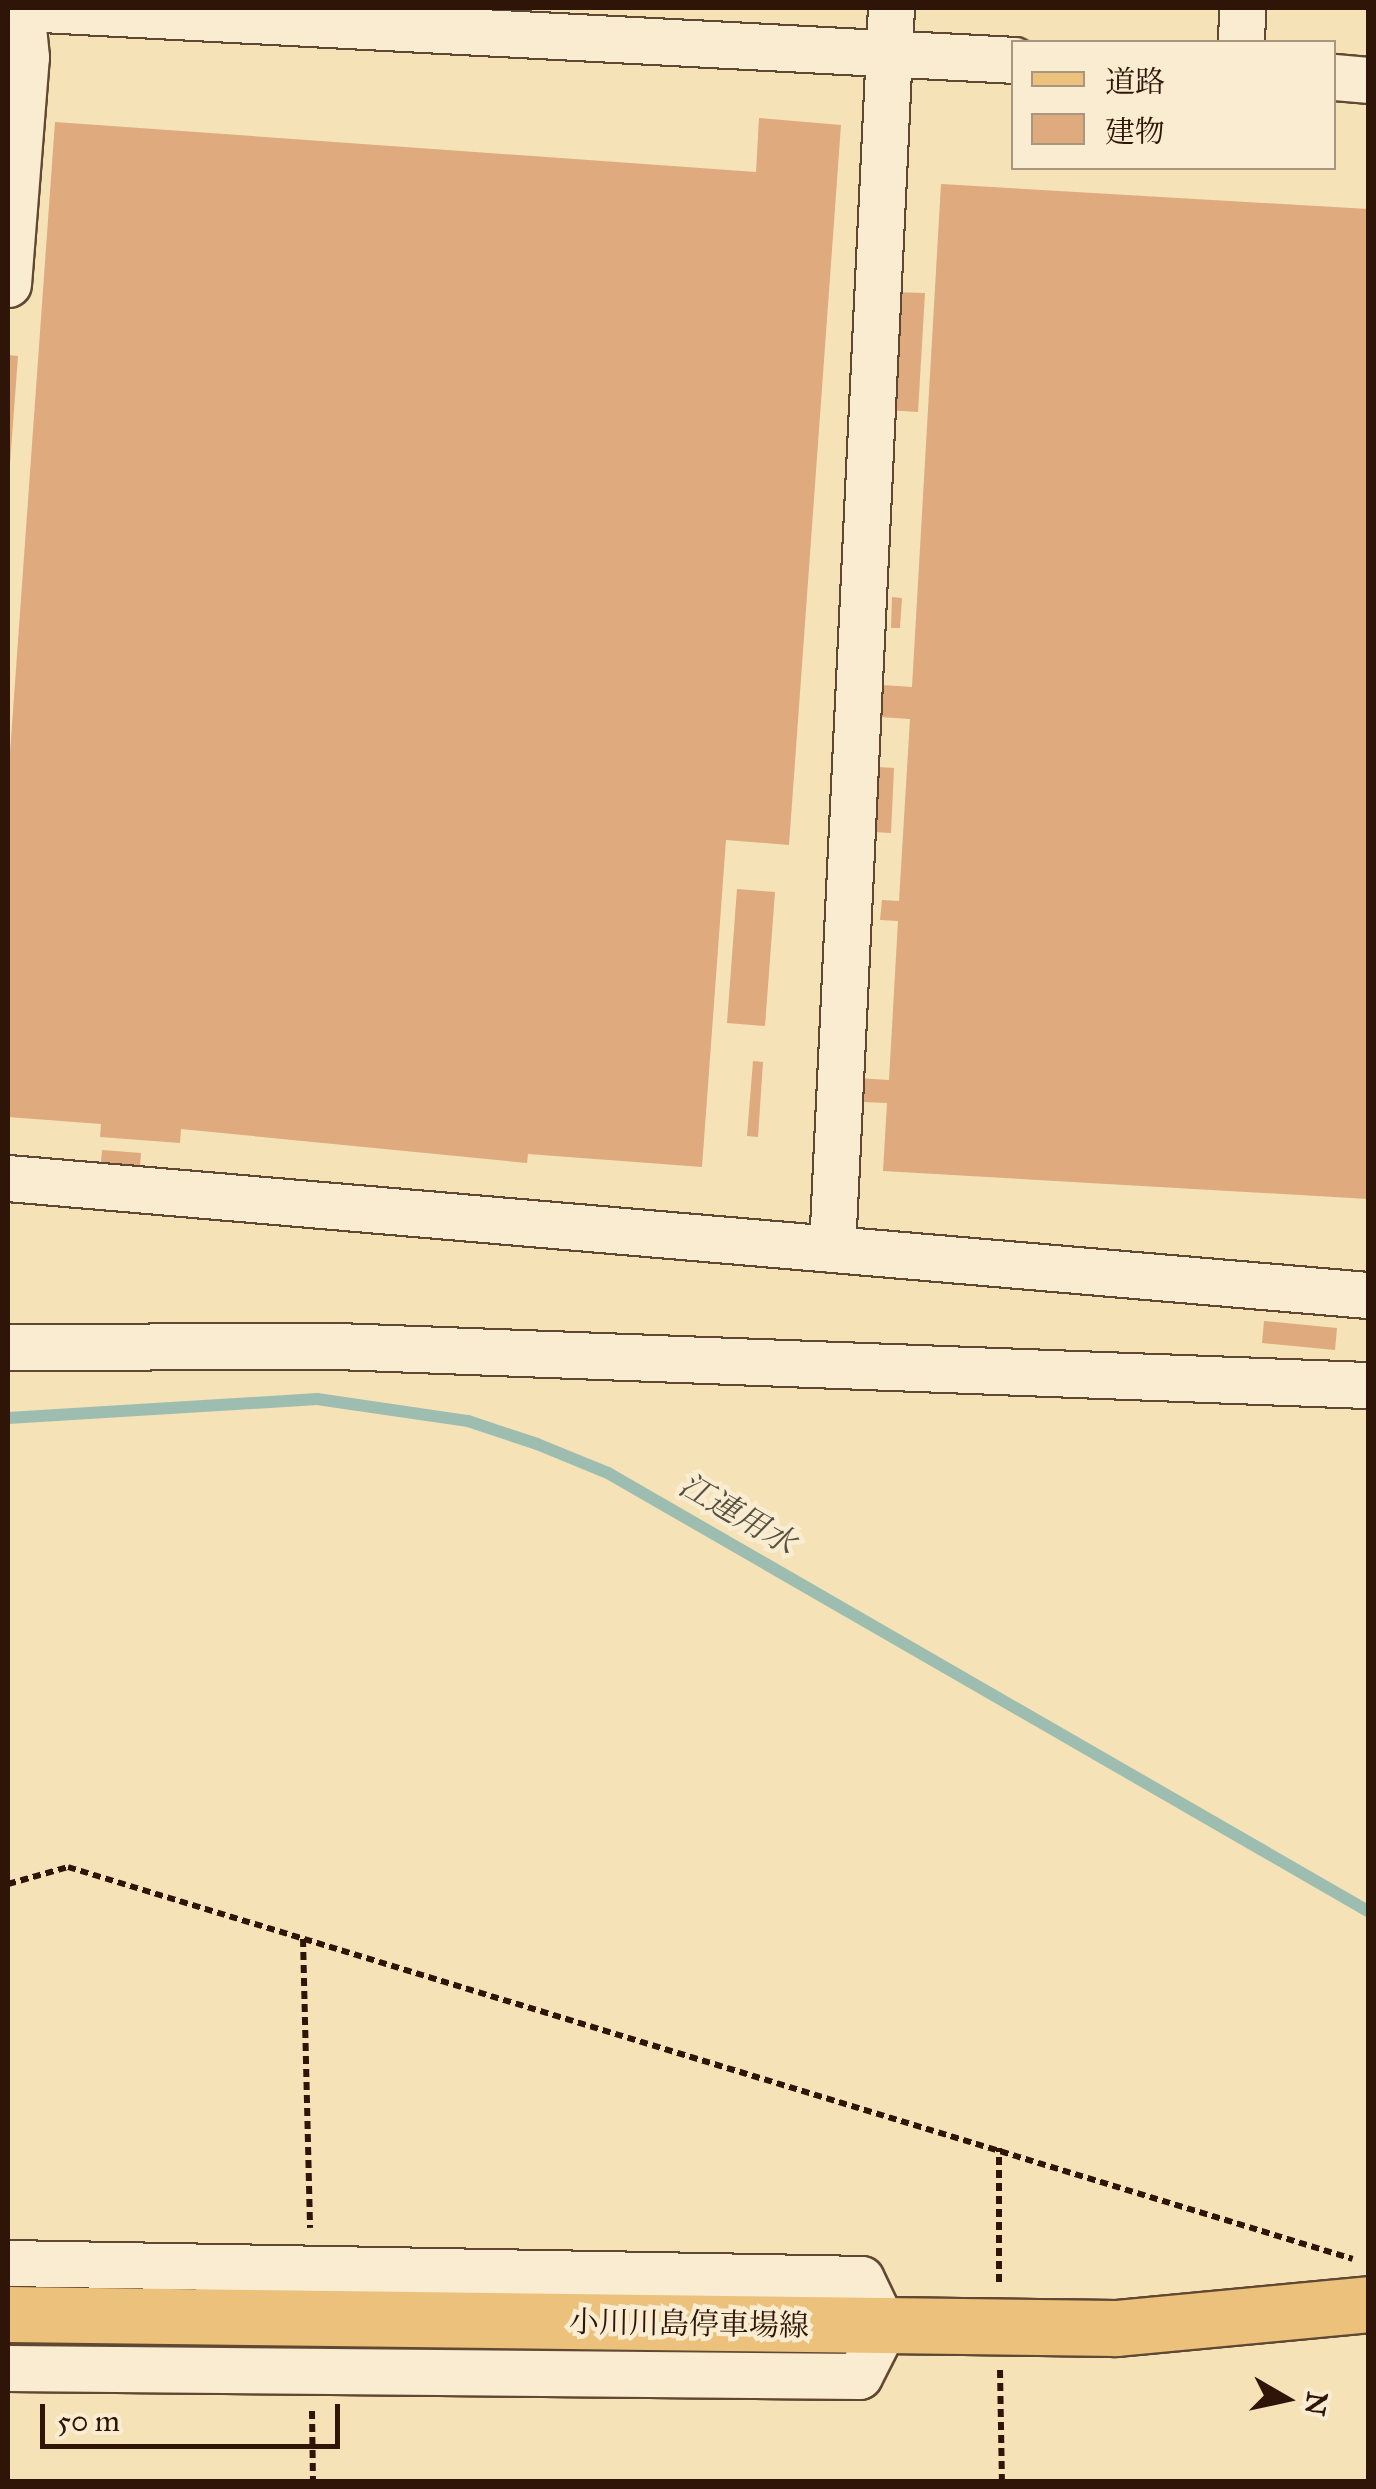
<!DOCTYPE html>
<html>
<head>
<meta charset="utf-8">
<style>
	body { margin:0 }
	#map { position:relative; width:1376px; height:2489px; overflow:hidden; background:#f6e2b7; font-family:"IM FELL Great Primer","Noto Serif JP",serif }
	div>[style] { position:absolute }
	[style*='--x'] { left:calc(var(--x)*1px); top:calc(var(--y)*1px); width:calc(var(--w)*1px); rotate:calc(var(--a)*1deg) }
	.stream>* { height:12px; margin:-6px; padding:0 6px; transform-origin:6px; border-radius:6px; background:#9dbdb0 }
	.building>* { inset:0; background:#deaa7e }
	.path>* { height:6px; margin-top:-3px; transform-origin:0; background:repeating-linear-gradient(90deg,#2f1507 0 8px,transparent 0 13px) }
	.roads { filter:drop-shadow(2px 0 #614833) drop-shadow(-2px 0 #614833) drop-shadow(0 2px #614833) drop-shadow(0 -2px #614833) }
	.minor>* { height:45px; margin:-22.5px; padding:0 22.5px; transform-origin:22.5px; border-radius:22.5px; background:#f9ecd0 }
	.major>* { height:55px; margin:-27.5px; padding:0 27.5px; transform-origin:27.5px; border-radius:27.5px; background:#ebc17c }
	span { translate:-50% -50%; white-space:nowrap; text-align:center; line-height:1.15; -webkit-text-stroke:9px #f9ecd0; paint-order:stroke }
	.street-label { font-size:30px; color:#2f1507 }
	.water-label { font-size:32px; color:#565042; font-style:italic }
	.frame { position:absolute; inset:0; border:10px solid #2f1507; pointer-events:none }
	.legend { position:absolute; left:1011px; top:40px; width:325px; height:130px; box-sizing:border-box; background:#f9ecd0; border:2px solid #a89680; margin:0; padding:12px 18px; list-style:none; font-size:30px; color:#2f1507 }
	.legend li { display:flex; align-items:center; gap:20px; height:50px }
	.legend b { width:50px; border:2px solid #a89680 }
	.north { position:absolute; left:1236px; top:2349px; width:100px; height:100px; -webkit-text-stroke:8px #f9ecd0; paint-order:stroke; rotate:99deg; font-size:28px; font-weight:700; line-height:40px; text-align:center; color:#2f1507 }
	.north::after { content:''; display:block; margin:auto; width:35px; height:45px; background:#2f1507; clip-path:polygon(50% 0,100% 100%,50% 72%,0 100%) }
	.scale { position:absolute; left:40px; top:2404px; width:300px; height:45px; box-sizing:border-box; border:5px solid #2f1507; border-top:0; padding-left:12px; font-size:30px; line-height:35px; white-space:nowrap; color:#2f1507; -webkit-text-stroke:8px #f9ecd0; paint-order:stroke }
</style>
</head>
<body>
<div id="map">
	<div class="stream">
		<div style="--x:8;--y:1418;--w:310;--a:-3.5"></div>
		<div style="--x:317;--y:1399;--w:153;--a:8.3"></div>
		<div style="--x:468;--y:1421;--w:73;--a:18.4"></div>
		<div style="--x:537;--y:1444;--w:77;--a:22.2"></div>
		<div style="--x:608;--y:1473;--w:877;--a:29.96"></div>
	</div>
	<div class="building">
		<div style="clip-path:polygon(759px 118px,841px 125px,789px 845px,726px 840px,702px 1167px,528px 1154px,527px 1163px,181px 1129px,180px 1143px,100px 1137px,101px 1124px,8px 1117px,8px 781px,55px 122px,756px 172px)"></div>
		<div style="clip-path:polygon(941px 184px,1368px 209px,1368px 1199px,883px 1171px,887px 1103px,838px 1101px,840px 1077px,889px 1080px,898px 921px,880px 920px,882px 900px,899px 901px,910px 719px,864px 716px,866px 684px,912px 687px)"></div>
		<div style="clip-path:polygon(893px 292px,925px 293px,918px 412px,886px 410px)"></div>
		<div style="clip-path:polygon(8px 355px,18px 356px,10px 464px,8px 463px)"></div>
		<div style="clip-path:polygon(892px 597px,902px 598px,900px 628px,891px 628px)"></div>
		<div style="clip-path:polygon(861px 766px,894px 768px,891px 833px,857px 831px)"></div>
		<div style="clip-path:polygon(737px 889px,775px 892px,765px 1026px,727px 1023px)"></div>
		<div style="clip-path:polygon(753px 1061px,763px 1062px,758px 1137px,747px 1136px)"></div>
		<div style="clip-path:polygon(102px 1150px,141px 1153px,139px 1179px,100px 1176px)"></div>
		<div style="clip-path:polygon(1264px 1321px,1337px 1328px,1335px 1350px,1262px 1343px)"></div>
	</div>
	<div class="path">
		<div style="--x:8;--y:1884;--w:62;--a:-15.8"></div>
		<div style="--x:68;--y:1867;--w:1343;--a:16.96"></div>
		<div style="--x:303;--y:1939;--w:289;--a:88.6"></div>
		<div style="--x:999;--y:2282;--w:134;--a:-90"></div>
		<div style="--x:1000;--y:2370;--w:112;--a:89"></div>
		<div style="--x:312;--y:2411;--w:71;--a:89.2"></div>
	</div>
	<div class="roads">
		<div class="minor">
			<div style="--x:23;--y:8;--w:992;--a:3"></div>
			<div style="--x:1241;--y:42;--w:34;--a:-88"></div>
			<div style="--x:1334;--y:77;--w:34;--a:5"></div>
			<div style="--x:8;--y:284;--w:228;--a:-85.5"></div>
			<div style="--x:26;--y:57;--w:49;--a:-95.8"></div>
			<div style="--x:8;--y:1178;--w:1365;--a:4.92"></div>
			<div style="--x:832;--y:1249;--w:1242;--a:-87.28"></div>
			<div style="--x:8;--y:1347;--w:329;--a:-0.2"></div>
			<div style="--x:337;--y:1346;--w:1032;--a:2.17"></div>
			<div style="--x:8;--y:2263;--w:853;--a:1.07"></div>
			<div style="--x:861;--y:2279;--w:53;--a:64.4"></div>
			<div style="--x:884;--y:2327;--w:55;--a:117"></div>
			<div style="--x:859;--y:2376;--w:851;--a:-179.46"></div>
		</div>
		<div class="major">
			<div style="--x:8;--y:2314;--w:1108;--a:0.72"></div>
			<div style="--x:1116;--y:2328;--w:253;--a:-5.4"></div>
		</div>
	</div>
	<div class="street-label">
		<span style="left:689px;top:2324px;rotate:1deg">小川川島停車場線</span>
	</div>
	<div class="water-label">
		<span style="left:737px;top:1515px;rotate:30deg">江連用水</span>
	</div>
	<div class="frame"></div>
	<ul class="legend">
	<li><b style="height:12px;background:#ebc17c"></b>道路</li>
	<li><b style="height:28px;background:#deaa7e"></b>建物</li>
	</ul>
	<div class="north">N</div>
	<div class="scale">50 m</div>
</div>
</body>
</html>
